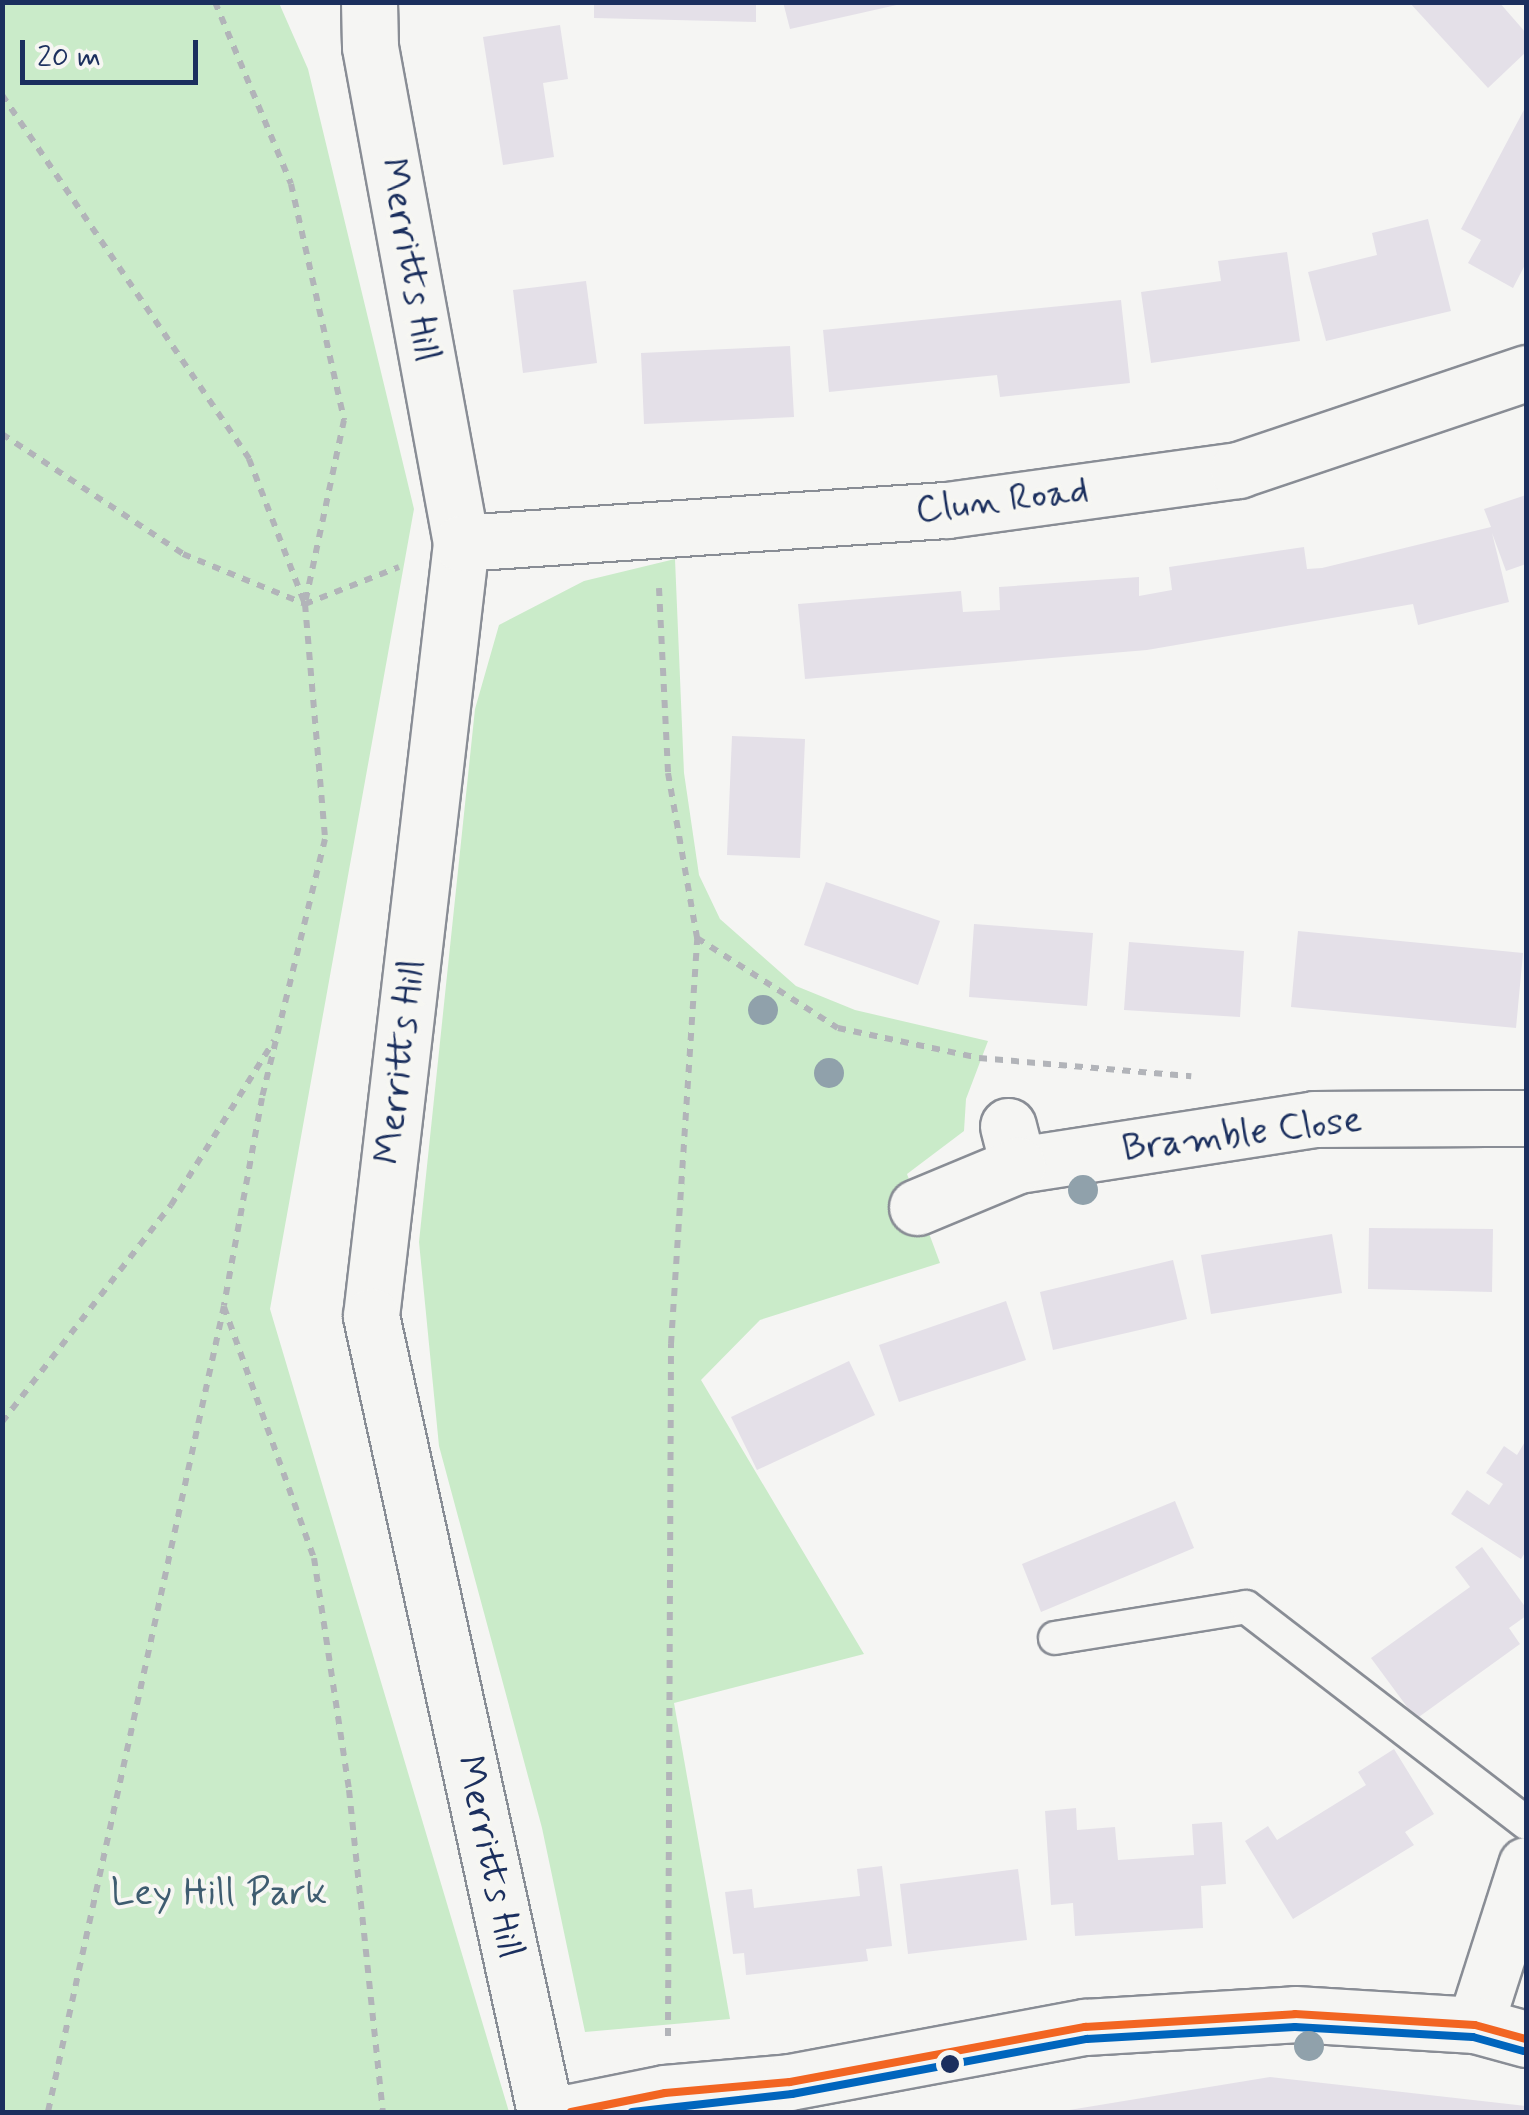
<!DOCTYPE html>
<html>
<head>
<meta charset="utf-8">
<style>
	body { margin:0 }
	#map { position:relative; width:1529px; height:2115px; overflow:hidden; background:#f5f5f3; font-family:Mynerve,sans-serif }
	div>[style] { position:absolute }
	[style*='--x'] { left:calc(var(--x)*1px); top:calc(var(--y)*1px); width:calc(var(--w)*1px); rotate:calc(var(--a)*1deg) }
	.green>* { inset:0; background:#caebc9 }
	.building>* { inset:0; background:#e4e0e8 }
	.path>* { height:6px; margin-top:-3px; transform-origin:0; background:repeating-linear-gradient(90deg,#b2b4b9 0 8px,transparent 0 16px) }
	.roads { filter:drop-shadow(2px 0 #898d95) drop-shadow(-2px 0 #898d95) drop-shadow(0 2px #898d95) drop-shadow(0 -2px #898d95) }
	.service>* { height:32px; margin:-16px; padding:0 16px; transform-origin:16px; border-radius:16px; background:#f5f5f3 }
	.minor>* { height:55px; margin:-27.5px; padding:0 27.5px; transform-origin:27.5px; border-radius:27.5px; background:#f5f5f3 }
	.bus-1>* { height:8px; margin:-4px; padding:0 4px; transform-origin:4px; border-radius:4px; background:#f26522 }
	.bus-2>* { height:8px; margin:-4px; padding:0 4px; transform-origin:4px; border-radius:4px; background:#0065bd }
	.trees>* { width:30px; height:30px; margin:-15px; border-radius:50%; background:#90a1ab }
	.dots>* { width:28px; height:28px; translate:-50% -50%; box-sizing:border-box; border:5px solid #f6f6f2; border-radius:50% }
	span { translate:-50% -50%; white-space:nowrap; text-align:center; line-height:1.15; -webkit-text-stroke:8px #f6f6f2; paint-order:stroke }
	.street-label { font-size:38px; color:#1b2f5e }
	.park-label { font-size:38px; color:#3e5c70 }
	.frame { position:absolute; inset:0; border:5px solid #1b2f5e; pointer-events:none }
	.scale { position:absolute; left:20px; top:40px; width:178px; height:45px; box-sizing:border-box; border:5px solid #1b2f5e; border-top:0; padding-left:12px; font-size:30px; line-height:35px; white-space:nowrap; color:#1b2f5e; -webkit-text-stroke:8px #f6f6f2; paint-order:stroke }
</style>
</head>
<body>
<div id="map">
	<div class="green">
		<div style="clip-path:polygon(3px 2px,279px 3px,308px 69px,414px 509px,270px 1309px,509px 2112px,3px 2112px)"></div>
		<div style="clip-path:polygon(675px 559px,684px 773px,699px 875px,720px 919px,796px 986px,855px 1010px,988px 1041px,966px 1099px,964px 1131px,907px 1174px,940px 1263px,760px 1320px,701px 1380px,864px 1654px,674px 1703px,730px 2019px,585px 2032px,542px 1828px,439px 1446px,419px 1242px,475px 709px,499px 625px,584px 581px)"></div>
	</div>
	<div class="building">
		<div style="clip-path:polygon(594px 2px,756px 2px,756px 22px,594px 18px)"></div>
		<div style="clip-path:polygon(783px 2px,901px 2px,901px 4px,790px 29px)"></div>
		<div style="clip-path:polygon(1409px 2px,1499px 2px,1526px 33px,1526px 52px,1488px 88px)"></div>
		<div style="clip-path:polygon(560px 25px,568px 79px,543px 83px,554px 157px,503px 165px,483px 37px)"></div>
		<div style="clip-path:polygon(1526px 106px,1526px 263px,1513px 288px,1468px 263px,1481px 240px,1461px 229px)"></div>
		<div style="clip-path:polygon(1428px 219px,1451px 311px,1326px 341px,1308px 272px,1377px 255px,1372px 233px)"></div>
		<div style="clip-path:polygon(1287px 252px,1300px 341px,1151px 363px,1141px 292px,1221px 281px,1218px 261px)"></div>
		<div style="clip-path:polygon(586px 281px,597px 363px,523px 373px,513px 290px)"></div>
		<div style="clip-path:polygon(1121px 300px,1130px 383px,1000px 397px,997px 375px,829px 392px,823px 330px)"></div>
		<div style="clip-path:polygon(790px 346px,794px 417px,644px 424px,641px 353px)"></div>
		<div style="clip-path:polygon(1526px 495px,1526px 564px,1506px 571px,1492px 533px,1509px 602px,1418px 625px,1413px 604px,1147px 650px,805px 679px,798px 604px,961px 591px,963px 612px,1000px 610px,999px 587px,1139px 577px,1139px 596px,1172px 590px,1169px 567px,1304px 547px,1307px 569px,1322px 568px,1491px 527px,1484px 509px)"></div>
		<div style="clip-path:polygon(732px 736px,805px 739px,800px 858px,727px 855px)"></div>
		<div style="clip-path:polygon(826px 882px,940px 921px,918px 985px,804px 945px)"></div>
		<div style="clip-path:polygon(974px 924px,1093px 933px,1087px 1006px,969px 997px)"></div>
		<div style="clip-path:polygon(1298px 931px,1523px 953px,1516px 1028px,1291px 1007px)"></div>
		<div style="clip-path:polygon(1129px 942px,1244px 951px,1240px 1017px,1124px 1010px)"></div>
		<div style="clip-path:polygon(1369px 1228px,1493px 1229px,1492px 1292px,1368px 1289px)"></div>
		<div style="clip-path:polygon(1332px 1234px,1342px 1293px,1211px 1314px,1201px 1255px)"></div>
		<div style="clip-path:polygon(1173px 1260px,1187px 1319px,1053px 1350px,1040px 1292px)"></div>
		<div style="clip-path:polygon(1006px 1301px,1026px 1360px,899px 1402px,879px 1345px)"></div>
		<div style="clip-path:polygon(849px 1361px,875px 1415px,757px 1470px,731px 1417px)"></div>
		<div style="clip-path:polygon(1526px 1440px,1526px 1551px,1521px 1559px,1451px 1514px,1467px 1490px,1489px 1505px,1503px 1484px,1486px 1473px,1504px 1446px,1517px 1455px)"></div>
		<div style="clip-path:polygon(1175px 1501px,1194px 1548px,1041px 1612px,1022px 1564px)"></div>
		<div style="clip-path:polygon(1482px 1547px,1526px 1608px,1526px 1616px,1509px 1628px,1520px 1644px,1416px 1719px,1371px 1658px,1470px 1587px,1455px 1567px)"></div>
		<div style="clip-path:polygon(1394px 1749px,1434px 1814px,1405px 1832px,1414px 1845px,1293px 1919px,1245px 1841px,1268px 1826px,1277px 1840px,1366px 1785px,1358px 1772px)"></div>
		<div style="clip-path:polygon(1076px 1808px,1077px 1830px,1115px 1827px,1118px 1860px,1194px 1855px,1192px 1824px,1222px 1822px,1226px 1884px,1201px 1886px,1203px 1928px,1075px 1936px,1073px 1903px,1051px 1905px,1045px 1811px)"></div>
		<div style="clip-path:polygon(882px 1866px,892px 1946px,866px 1949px,868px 1961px,746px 1975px,744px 1953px,733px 1954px,725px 1892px,752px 1889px,754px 1908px,860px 1896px,857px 1869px)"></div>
		<div style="clip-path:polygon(1018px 1869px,1027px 1940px,908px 1954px,900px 1884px)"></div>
		<div style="clip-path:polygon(1270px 2077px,1526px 2106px,1526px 2112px,1057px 2112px)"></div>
	</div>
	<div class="path">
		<div style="--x:215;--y:2;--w:197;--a:67.3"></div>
		<div style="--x:291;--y:184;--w:242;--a:77.3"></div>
		<div style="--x:344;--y:420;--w:187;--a:102"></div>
		<div style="--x:2;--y:95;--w:440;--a:55.8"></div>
		<div style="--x:249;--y:459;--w:155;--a:68.9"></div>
		<div style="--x:305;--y:604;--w:236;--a:85.1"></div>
		<div style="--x:325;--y:839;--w:267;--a:103.7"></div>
		<div style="--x:262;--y:1098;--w:211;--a:100.4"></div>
		<div style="--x:224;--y:1306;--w:825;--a:102.32"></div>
		<div style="--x:2;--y:434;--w:217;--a:33.5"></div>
		<div style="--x:183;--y:554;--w:132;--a:22.3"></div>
		<div style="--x:305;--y:604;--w:101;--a:-21.5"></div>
		<div style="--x:659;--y:588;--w:185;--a:87.2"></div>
		<div style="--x:668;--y:773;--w:168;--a:80"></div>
		<div style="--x:697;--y:938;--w:167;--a:32.6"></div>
		<div style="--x:838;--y:1028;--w:144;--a:12"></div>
		<div style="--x:979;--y:1058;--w:213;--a:4.9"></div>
		<div style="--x:224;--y:1307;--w:267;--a:70.3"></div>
		<div style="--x:314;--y:1558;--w:235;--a:81.4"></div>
		<div style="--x:349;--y:1790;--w:324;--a:84"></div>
		<div style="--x:2;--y:1422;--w:275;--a:-52.1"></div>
		<div style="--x:171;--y:1205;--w:194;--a:-57.9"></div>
		<div style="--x:668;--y:2036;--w:692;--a:-89.75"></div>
		<div style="--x:671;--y:1344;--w:407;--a:-86.3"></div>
	</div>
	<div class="roads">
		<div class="service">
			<div style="--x:1055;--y:1638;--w:193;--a:-9.2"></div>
			<div style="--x:1246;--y:1607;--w:354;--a:37.6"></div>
		</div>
		<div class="minor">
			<div style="--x:369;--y:2;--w:45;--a:88.7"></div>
			<div style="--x:370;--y:47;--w:504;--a:79.6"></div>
			<div style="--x:461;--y:543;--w:778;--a:96.64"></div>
			<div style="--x:371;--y:1316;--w:815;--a:77.67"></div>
			<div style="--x:461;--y:543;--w:487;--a:-3.9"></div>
			<div style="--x:947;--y:510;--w:294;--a:-7.8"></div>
			<div style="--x:1238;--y:470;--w:304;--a:-18.6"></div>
			<div style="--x:1008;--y:1126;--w:40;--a:75.6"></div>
			<div style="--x:1018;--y:1165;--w:300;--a:-8.8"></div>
			<div style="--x:1314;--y:1119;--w:212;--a:-0.3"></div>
			<div style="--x:917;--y:1207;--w:109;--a:-22.6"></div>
			<div style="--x:1475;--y:2025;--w:168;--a:-72.3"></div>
			<div style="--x:571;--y:2112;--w:96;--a:-11.4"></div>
			<div style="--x:665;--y:2093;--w:125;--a:-5"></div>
			<div style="--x:790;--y:2082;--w:300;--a:-10.6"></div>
			<div style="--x:1085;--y:2027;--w:210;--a:-3.5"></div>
			<div style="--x:1295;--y:2014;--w:180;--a:3.5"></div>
			<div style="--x:1475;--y:2025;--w:53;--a:15.4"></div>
		</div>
	</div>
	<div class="bus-1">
		<div style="--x:571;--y:2112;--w:96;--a:-11.4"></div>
		<div style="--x:665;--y:2093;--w:125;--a:-5"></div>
		<div style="--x:790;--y:2082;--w:300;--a:-10.6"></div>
		<div style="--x:1085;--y:2027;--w:210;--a:-3.5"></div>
		<div style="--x:1295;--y:2014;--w:180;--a:3.5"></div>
		<div style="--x:1475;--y:2025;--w:53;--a:15.4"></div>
	</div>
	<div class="bus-2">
		<div style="--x:632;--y:2112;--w:161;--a:-6.4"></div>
		<div style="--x:792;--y:2094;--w:300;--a:-10.6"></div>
		<div style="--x:1087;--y:2039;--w:208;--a:-3.3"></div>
		<div style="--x:1295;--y:2027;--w:178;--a:3.2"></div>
		<div style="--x:1473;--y:2037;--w:52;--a:15.6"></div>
	</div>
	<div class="trees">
		<div style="left:763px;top:1010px"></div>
		<div style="left:829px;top:1073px"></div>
		<div style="left:1083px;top:1190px"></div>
		<div style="left:1309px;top:2046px"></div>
	</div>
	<div class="dots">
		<div style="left:950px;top:2064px;background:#1b2f5e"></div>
	</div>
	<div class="street-label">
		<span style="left:409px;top:260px;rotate:80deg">Merritts Hill</span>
		<span style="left:1002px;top:501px;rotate:-7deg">Clun Road</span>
		<span style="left:401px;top:1062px;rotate:-83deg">Merritts Hill</span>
		<span style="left:1242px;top:1135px;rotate:-7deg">Bramble Close</span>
		<span style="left:489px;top:1857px;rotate:78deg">Merritts Hill</span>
	</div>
	<div class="park-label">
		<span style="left:219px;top:1894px">Ley Hill Park</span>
	</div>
	<div class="frame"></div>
	<div class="scale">20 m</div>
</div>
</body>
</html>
